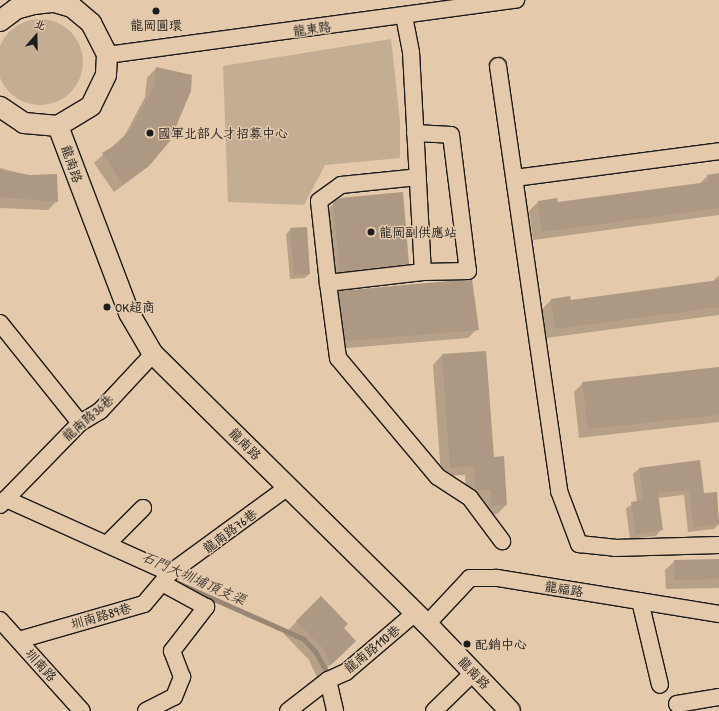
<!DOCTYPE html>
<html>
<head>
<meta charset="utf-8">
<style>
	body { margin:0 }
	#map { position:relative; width:719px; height:711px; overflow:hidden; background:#e4c9ab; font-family:"Patrick Hand","LXGW WenKai TC",sans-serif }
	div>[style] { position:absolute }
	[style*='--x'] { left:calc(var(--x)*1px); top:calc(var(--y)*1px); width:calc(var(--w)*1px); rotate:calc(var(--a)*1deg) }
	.green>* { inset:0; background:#c3ad93 }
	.round { border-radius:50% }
	.shadow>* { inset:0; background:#0003 }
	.stream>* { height:4.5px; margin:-2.25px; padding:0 2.25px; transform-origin:2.25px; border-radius:2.25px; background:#978774 }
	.building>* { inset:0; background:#ac9883 }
	.roads { filter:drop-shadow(1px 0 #1c1c1c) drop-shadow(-1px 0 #1c1c1c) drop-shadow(0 1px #1c1c1c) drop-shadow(0 -1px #1c1c1c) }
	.minor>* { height:16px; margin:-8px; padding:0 8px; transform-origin:8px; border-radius:8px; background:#e4c9ab }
	.major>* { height:20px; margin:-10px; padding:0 10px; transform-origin:10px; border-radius:10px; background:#e4c9ab }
	.dots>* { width:11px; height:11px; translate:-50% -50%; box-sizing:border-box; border:2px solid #e4c9ab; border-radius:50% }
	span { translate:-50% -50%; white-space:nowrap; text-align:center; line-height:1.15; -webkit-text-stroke:3px #e4c9ab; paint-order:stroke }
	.poi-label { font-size:13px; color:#1c1c1c }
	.left { translate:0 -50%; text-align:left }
	.street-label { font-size:13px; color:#1c1c1c }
	.water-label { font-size:14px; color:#413c36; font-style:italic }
	.north { position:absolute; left:16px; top:16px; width:40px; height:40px; -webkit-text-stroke:3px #e4c9ab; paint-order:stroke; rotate:20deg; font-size:11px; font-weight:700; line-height:16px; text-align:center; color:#1c1c1c }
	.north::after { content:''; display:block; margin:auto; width:14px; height:18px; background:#1c1c1c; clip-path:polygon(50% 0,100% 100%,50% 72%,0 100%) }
</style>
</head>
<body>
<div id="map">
	<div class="green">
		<div class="round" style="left:-3px;top:19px;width:86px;height:86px"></div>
		<div style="clip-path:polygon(391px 39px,400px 121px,400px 158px,325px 165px,304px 205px,228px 202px,223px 66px)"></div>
	</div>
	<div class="shadow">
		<div style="clip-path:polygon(156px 68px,149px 166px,114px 192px,94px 163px,125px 135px,145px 97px,147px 78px)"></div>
		<div style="clip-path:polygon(0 168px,30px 176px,57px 201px,48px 210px,0 208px)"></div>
		<div style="clip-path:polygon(719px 174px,719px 215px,533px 240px,529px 211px,538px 202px,557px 203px,699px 184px,708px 176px)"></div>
		<div style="clip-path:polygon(334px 203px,408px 264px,399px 273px,331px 281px,325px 212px)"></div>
		<div style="clip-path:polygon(291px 229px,309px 274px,305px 278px,290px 279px,286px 234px)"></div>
		<div style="clip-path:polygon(719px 275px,719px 315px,546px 338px,542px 309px,551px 300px,570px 301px,712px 282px)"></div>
		<div style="clip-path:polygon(339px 292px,477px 329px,468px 338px,336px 349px,330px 301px)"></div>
		<div style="clip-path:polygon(485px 353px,493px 458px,506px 505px,497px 514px,484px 515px,483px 499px,467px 499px,465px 475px,441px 476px,433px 365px,442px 355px)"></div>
		<div style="clip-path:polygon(719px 368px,719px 422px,579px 438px,574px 392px,583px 383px)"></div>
		<div style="clip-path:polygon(639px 469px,703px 494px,716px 493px,719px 524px,714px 529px,688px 532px,684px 495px,658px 498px,661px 530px,656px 536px,630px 539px,626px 508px,637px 502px,633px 474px)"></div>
		<div style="clip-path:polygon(719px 560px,719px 588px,666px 589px,665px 570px,675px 561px)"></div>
		<div style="clip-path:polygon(321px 598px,342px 628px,342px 654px,317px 677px,309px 660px,284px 634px)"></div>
	</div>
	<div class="stream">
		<div style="--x:174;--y:581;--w:142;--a:24"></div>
		<div style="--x:304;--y:639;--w:18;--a:47"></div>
		<div style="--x:316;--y:652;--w:29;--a:61"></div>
	</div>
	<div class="building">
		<div style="clip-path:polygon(156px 67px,192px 75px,191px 91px,170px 141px,149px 166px,123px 184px,102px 153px,118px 144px,134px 124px,154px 87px)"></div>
		<div style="clip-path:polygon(0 170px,30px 175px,57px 174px,58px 202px,0 197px)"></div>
		<div style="clip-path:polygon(719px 173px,719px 208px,542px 232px,538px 201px,557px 198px,558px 202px,708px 182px,707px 175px)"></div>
		<div style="clip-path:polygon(403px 192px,409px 264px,340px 272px,333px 202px,340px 198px)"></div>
		<div style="clip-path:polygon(307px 227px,310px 274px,294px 275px,290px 228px)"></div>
		<div style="clip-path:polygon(472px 279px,479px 330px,345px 341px,339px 291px)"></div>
		<div style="clip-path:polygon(719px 280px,719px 307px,555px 329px,551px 299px,570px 296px,571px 300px)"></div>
		<div style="clip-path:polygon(486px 351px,494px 457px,504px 456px,507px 505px,492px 506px,491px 490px,476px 490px,474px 466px,450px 468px,442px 354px)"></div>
		<div style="clip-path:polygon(719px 367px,719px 415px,588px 429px,582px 382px)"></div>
		<div style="clip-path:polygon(700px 460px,704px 493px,717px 492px,719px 524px,694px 527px,689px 490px,658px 493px,663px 530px,636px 534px,631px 502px,643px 500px,639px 468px)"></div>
		<div style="clip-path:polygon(719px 559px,719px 579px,674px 580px,674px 560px)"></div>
		<div style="clip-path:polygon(321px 596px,348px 624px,344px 628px,356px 641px,331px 665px,322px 647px,296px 621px)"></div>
	</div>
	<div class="roads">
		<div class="minor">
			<div style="--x:404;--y:16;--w:37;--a:79"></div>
			<div style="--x:411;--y:52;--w:220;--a:86.9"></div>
			<div style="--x:423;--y:272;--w:96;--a:173.4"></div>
			<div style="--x:328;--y:283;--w:76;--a:82.4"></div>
			<div style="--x:338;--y:358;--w:155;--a:50"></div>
			<div style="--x:438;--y:477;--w:38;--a:33"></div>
			<div style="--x:470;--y:498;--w:54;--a:53.3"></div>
			<div style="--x:107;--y:55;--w:413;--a:-7.7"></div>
			<div style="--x:498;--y:66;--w:429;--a:81.8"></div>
			<div style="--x:559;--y:491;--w:57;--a:69.3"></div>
			<div style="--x:579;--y:544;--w:36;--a:6"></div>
			<div style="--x:615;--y:548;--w:104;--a:-1.7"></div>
			<div style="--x:415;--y:133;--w:36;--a:3"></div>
			<div style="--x:451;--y:135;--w:137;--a:82.9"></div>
			<div style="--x:468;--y:271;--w:45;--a:178.7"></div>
			<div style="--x:515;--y:178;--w:206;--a:-7.5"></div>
			<div style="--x:328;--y:283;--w:82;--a:-96.3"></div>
			<div style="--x:319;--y:201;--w:27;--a:-36"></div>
			<div style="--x:341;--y:185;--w:77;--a:-5.9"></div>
			<div style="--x:0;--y:323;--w:128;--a:51.3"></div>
			<div style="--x:6;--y:499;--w:106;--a:-45.8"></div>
			<div style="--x:80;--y:423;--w:23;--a:-31"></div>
			<div style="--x:100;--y:411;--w:78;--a:-47.1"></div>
			<div style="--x:0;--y:505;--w:8;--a:-45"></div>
			<div style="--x:6;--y:499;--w:180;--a:24.3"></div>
			<div style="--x:107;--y:544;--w:51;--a:-45"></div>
			<div style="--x:640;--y:601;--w:86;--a:76.6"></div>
			<div style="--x:0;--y:620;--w:122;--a:48"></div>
			<div style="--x:427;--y:624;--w:63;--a:-46.9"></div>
			<div style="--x:470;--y:578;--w:27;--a:0"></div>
			<div style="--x:497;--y:578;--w:225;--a:9.2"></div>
			<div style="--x:19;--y:640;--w:130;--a:-16.1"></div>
			<div style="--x:144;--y:604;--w:40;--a:-50"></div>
			<div style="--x:170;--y:573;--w:146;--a:-36.1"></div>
			<div style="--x:328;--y:680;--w:32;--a:77"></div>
			<div style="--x:677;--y:704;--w:43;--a:-9.5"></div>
			<div style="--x:146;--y:711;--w:31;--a:-27"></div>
			<div style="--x:174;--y:697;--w:22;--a:-68"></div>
			<div style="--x:182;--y:677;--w:28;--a:-111"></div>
			<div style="--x:172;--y:651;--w:56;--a:-52.3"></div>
			<div style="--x:206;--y:607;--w:50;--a:-151.4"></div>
			<div style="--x:288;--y:711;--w:51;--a:-37.8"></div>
			<div style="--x:328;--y:680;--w:20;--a:-24"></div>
			<div style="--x:346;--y:672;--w:91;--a:-40.5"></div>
			<div style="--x:434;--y:711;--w:54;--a:-44.3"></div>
		</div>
		<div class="major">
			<div style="--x:0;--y:21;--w:20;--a:-37"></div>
			<div style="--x:16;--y:9;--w:19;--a:-16"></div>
			<div style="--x:34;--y:4;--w:20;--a:-6"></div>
			<div style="--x:54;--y:2;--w:19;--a:16"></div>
			<div style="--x:72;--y:7;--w:25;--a:40"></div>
			<div style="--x:91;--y:23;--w:36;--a:63"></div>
			<div style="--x:107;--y:55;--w:20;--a:93"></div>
			<div style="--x:106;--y:75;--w:34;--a:116"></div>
			<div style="--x:91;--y:106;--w:39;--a:149"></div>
			<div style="--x:58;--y:126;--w:34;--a:-175"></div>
			<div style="--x:24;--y:123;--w:29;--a:-146"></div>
			<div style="--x:58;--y:126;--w:200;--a:69.2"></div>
			<div style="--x:129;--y:313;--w:48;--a:59.7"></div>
			<div style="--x:153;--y:354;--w:385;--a:44.6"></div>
			<div style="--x:427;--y:624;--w:120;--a:46.3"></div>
		</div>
	</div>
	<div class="dots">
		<div style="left:156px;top:11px;background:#1c1c1c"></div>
		<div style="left:150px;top:133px;background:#1c1c1c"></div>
		<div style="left:371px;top:232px;background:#1c1c1c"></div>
		<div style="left:107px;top:307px;background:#1c1c1c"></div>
		<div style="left:467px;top:644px;background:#1c1c1c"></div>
	</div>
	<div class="poi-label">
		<span style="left:156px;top:25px">龍岡圓環</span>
		<span class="left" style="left:158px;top:133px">國軍北部人才招募中心</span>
		<span class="left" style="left:379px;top:232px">龍岡副供應站</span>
		<span class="left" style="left:115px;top:307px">OK超商</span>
		<span class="left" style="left:475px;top:644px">配銷中心</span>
	</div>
	<div class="street-label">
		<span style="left:312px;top:29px;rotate:-8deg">龍東路</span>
		<span style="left:72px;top:164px;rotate:71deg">龍南路</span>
		<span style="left:88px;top:418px;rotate:-41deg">龍南路36巷</span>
		<span style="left:245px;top:444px;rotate:45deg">龍南路</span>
		<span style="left:230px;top:531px;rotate:-37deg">龍南路76巷</span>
		<span style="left:564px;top:589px;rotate:9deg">龍福路</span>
		<span style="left:101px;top:616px;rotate:-16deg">圳南路89巷</span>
		<span style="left:372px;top:649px;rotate:-39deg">龍南路110巷</span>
		<span style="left:41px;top:665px;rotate:48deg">圳南路</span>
		<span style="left:474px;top:673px;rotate:46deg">龍南路</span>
	</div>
	<div class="water-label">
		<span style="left:194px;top:578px;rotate:24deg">石門大圳埔頂支渠</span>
	</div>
	<div class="north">北</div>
</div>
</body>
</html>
